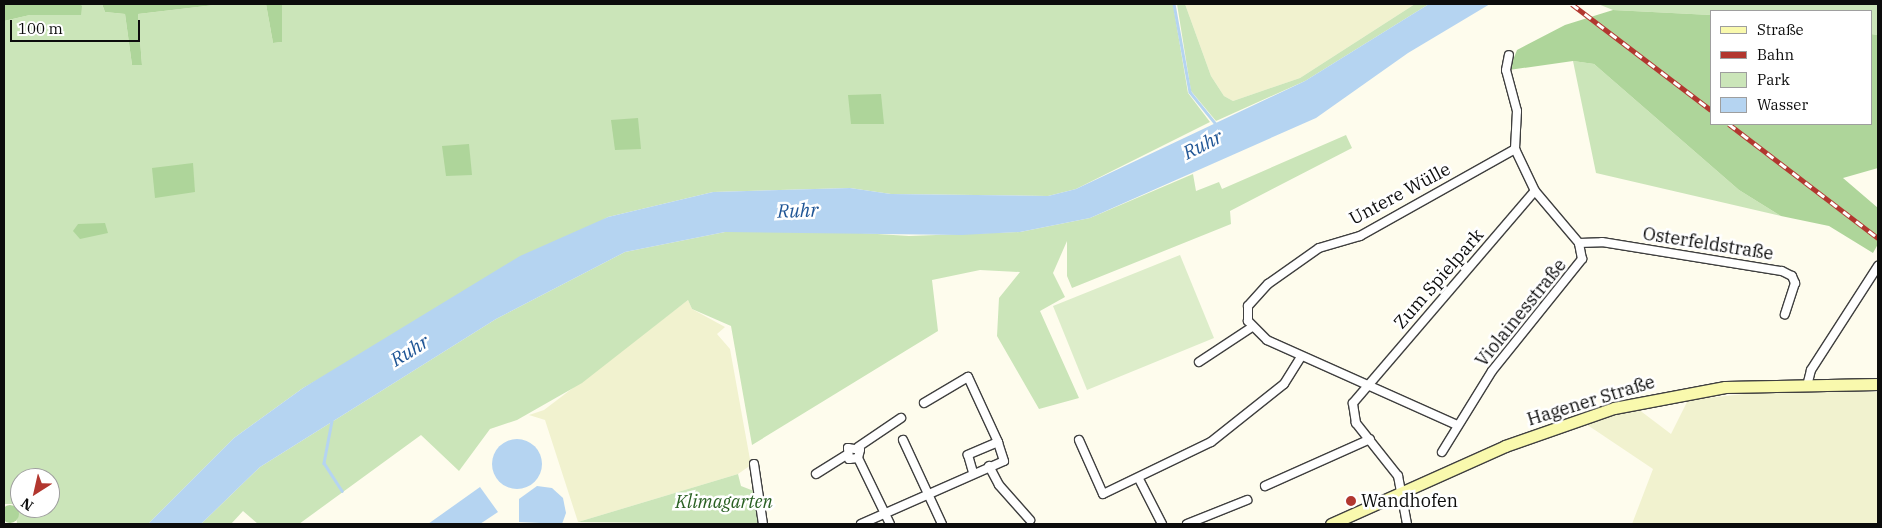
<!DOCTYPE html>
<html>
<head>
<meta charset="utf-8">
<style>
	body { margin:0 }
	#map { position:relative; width:1882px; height:528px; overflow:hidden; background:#fefced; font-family:"IBM Plex Serif",serif }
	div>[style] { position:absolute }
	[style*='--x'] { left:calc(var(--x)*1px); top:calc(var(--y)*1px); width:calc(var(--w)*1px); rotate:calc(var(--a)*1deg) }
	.farmland>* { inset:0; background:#f1f2cf }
	.green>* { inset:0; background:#cbe5b9 }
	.forest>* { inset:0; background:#aed59a }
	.round { border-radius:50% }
	.pitch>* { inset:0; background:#ddedca }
	.water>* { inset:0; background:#b5d4f1 }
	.stream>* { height:2.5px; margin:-1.25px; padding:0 1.25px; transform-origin:1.25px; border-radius:1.25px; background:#b5d4f1 }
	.roads { filter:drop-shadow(1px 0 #3f3f3f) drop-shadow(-1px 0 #3f3f3f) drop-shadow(0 1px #3f3f3f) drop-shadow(0 -1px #3f3f3f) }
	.minor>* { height:8px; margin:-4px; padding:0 4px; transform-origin:4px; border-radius:4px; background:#fff }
	.secondary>* { height:11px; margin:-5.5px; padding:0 5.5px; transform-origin:5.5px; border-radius:5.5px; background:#f9f9ad }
	.rail>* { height:4.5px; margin-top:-2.25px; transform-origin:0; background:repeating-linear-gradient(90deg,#fff 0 8px,#b2372f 0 16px); box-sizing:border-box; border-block:1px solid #b2372f }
	.dots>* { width:14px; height:14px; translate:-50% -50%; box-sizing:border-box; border:2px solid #fff; border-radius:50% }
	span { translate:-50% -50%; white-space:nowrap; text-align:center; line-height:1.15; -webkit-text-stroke:5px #fff; paint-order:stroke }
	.street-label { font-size:18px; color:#0c0c0c }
	.poi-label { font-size:18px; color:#0c0c0c }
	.left { translate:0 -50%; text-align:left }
	.park-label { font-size:18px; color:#285f22; font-style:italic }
	.water-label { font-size:19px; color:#1f5595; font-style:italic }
	.frame { position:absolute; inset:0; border:5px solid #0c0c0c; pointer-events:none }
	.legend { position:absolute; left:1710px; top:10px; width:162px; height:115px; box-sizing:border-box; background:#fff; border:1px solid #9e9e9e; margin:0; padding:6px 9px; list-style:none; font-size:15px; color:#0c0c0c }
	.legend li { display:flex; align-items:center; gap:10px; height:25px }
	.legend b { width:25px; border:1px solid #9e9e9e }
	.north { position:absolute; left:10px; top:468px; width:50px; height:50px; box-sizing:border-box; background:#fff; border:1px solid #9e9e9e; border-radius:50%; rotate:215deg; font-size:14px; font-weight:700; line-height:20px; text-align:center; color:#0c0c0c }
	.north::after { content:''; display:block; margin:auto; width:18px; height:22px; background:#b2372f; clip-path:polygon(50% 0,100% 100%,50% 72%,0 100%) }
	.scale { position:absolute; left:10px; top:20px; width:130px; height:22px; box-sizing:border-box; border:2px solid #0c0c0c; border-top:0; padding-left:6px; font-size:15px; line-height:18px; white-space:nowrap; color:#0c0c0c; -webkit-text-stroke:4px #fff; paint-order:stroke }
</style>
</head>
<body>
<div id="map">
	<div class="farmland">
		<div style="clip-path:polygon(1185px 4px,1415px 4px,1300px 78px,1233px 101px,1224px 96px,1211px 76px)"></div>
		<div style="clip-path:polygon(688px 300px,692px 309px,725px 327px,717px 334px,730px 349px,751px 465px,738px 474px,578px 522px,545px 420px,529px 415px,544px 410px)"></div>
		<div style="clip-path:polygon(1783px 390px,1878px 392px,1878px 524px,1632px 524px,1653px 469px,1583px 422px,1638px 409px,1671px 434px,1688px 400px)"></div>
	</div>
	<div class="green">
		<div style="clip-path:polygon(evenodd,80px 4px,102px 4px,105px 12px,125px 14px,132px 65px,142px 65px,138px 14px,223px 4px,266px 4px,273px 43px,282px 42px,282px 4px,1173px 4px,1188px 93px,1210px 122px,1076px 189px,1048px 196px,891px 194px,850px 188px,713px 192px,608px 217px,303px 388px,234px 438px,148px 524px,17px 524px,15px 504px,4px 504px,4px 21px,30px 15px,81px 15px,80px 4px,20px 478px,50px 478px,50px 508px,20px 508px,20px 478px)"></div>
		<div style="clip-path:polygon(1177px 4px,1185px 4px,1211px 76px,1224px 96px,1233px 101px,1300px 78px,1415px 4px,1429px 4px,1305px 81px,1216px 121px,1191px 91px)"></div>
		<div style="clip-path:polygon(1598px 4px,1878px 4px,1878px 35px,1871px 34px,1871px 11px,1711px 11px,1711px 15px,1613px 10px)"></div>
		<div style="clip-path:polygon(1573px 61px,1594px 64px,1739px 190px,1781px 216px,1596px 173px)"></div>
		<div style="clip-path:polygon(1346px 135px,1352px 148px,1230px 211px,1231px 224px,1072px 288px,1067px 276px,1067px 241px,1053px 273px,1065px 297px,1040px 311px,1079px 398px,1039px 409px,997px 336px,999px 298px,1020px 272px,980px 270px,932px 280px,938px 331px,752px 445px,731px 326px,692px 309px,688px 300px,582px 383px,517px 420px,490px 429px,459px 471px,421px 435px,299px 524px,258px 524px,243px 511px,231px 524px,201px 524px,260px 467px,496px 319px,625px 252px,725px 232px,798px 229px,909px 236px,1020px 232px,1090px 218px,1193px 174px,1196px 191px,1219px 182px,1222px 189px)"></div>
		<div style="clip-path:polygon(738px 474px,741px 486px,759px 493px,760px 524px,578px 522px)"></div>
	</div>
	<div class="forest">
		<div style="clip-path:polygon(4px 4px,80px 4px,82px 6px,81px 15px,30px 15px,4px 21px)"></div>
		<div style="clip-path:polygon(102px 4px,223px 4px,138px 14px,142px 65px,132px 65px,125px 14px,105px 12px)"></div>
		<div style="clip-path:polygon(266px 4px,282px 4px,282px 42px,273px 43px)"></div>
		<div style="clip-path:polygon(1613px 10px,1711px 15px,1711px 124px,1871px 124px,1871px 34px,1878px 35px,1878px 168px,1843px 178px,1878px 208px,1878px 244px,1873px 253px,1829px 226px,1781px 216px,1739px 190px,1594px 64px,1573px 61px,1509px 70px,1517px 50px,1565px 25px)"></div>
		<div style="clip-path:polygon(881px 94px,884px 124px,851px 124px,848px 95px)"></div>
		<div style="clip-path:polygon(638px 118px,641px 149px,615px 150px,611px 120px)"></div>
		<div style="clip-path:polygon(469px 144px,472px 175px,446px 176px,442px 146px)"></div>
		<div style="clip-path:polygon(193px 163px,195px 192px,155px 198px,152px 168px)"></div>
		<div style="clip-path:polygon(105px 223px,108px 233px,80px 239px,73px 231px,78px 224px)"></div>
		<div class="round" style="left:1px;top:505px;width:18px;height:18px"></div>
	</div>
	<div class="pitch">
		<div style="clip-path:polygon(1180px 255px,1214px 338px,1087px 390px,1053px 306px)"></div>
	</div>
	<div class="water">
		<div style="clip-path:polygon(1429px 4px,1490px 4px,1408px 53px,1316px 118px,1090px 218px,1020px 232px,962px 235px,725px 232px,625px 252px,496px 319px,260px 467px,201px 524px,148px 524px,234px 438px,303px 388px,520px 256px,608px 217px,713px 192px,850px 188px,891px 194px,1048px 196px,1076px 189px,1305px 81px)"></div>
		<div class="round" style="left:492px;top:439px;width:50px;height:50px"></div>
		<div style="clip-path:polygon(537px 486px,552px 488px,563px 498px,566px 513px,562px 524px,519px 522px,519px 499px)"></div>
		<div style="clip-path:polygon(480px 487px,498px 512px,480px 524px,428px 524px)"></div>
	</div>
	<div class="stream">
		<div style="--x:1174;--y:4;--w:89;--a:79.7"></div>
		<div style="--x:1190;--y:92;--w:40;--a:51"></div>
		<div style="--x:332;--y:421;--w:43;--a:100.8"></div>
		<div style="--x:324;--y:463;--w:33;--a:57"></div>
	</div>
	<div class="roads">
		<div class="minor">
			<div style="--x:1579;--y:243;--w:23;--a:-2"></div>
			<div style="--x:1602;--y:242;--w:182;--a:9.2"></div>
			<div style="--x:1782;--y:271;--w:11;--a:27"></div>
			<div style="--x:1792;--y:276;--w:8;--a:67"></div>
			<div style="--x:1795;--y:283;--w:33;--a:108"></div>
			<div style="--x:1199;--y:362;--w:64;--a:-33.4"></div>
			<div style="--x:1808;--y:382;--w:12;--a:-76"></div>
			<div style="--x:1811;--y:370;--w:124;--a:-57.2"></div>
			<div style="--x:924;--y:403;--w:51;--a:-30.6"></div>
			<div style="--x:968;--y:377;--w:72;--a:65.2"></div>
			<div style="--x:1457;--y:425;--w:208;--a:-155.9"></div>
			<div style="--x:1267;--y:340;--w:27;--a:-135"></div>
			<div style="--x:1248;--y:321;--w:15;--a:-90"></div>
			<div style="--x:1248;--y:306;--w:30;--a:-48"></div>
			<div style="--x:1268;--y:284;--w:62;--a:-35.2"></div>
			<div style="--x:1319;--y:248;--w:43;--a:-16.3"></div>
			<div style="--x:1360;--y:236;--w:178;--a:-29.3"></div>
			<div style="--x:903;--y:440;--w:93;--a:65.1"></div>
			<div style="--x:1079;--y:440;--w:59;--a:66"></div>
			<div style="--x:1103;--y:494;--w:120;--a:-25.7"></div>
			<div style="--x:1211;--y:442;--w:93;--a:-38.5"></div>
			<div style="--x:1284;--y:384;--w:32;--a:-58"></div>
			<div style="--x:858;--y:447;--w:52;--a:-34"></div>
			<div style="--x:1442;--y:452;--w:95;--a:-58.3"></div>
			<div style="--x:1492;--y:371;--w:144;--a:-51.2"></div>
			<div style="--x:1582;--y:259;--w:16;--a:-101"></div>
			<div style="--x:1579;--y:243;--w:68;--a:-130.2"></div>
			<div style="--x:1535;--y:191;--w:47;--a:-115.5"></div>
			<div style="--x:1515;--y:149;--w:38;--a:-87"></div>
			<div style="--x:1517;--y:111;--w:42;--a:-105"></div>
			<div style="--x:1506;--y:70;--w:15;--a:-79"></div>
			<div style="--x:858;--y:458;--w:9;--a:174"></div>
			<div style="--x:849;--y:459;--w:11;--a:-95"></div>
			<div style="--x:848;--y:448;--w:12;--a:9"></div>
			<div style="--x:860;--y:450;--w:8;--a:104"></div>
			<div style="--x:858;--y:458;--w:73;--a:64.1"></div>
			<div style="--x:754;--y:464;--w:61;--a:81.5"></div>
			<div style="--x:989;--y:466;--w:21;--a:62"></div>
			<div style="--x:999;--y:485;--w:47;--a:48.5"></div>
			<div style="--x:816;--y:474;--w:36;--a:-32"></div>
			<div style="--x:1139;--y:479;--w:51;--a:62.9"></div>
			<div style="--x:1265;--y:486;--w:115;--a:-24.1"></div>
			<div style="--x:861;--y:524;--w:156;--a:-23.8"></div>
			<div style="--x:1004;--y:461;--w:20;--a:-108"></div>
			<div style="--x:998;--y:442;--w:33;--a:157"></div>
			<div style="--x:968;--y:455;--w:19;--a:74"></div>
			<div style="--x:1187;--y:524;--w:65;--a:-21.8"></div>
			<div style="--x:1407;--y:524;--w:49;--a:-100.6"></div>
			<div style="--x:1398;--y:476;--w:68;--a:-128.4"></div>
			<div style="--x:1356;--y:423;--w:20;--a:-99"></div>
			<div style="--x:1353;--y:403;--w:279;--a:-49.4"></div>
		</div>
		<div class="secondary">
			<div style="--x:1331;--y:524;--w:191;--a:-24.1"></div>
			<div style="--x:1505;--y:446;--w:115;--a:-19.2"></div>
			<div style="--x:1614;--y:408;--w:113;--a:-10.7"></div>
			<div style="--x:1725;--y:387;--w:153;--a:-1.1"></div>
		</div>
	</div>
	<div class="rail">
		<div style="--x:1572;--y:4;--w:175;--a:37.3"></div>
		<div style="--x:1729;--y:124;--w:188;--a:37.4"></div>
	</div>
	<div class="dots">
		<div style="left:1351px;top:501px;background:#b2372f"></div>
	</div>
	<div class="street-label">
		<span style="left:1400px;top:194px;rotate:-28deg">Untere Wülle</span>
		<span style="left:1708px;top:244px;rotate:9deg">Osterfeldstraße</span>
		<span style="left:1439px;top:279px;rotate:-49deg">Zum Spielpark</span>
		<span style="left:1521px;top:313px;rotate:-51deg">Violainesstraße</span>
		<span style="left:1591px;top:401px;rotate:-17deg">Hagener Straße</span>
	</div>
	<div class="poi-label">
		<span class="left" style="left:1361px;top:501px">Wandhofen</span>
	</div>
	<div class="park-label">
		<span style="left:724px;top:502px">Klimagarten</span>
	</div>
	<div class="water-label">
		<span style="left:1203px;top:145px;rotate:-27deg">Ruhr</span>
		<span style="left:798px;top:211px;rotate:-2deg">Ruhr</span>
		<span style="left:410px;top:351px;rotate:-32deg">Ruhr</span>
	</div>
	<div class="frame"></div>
	<ul class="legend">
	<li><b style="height:6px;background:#f9f9ad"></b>Straße</li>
	<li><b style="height:6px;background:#b2372f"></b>Bahn</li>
	<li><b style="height:14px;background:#cbe5b9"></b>Park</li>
	<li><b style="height:14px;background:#b5d4f1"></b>Wasser</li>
	</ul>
	<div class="north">N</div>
	<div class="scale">100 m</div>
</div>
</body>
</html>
